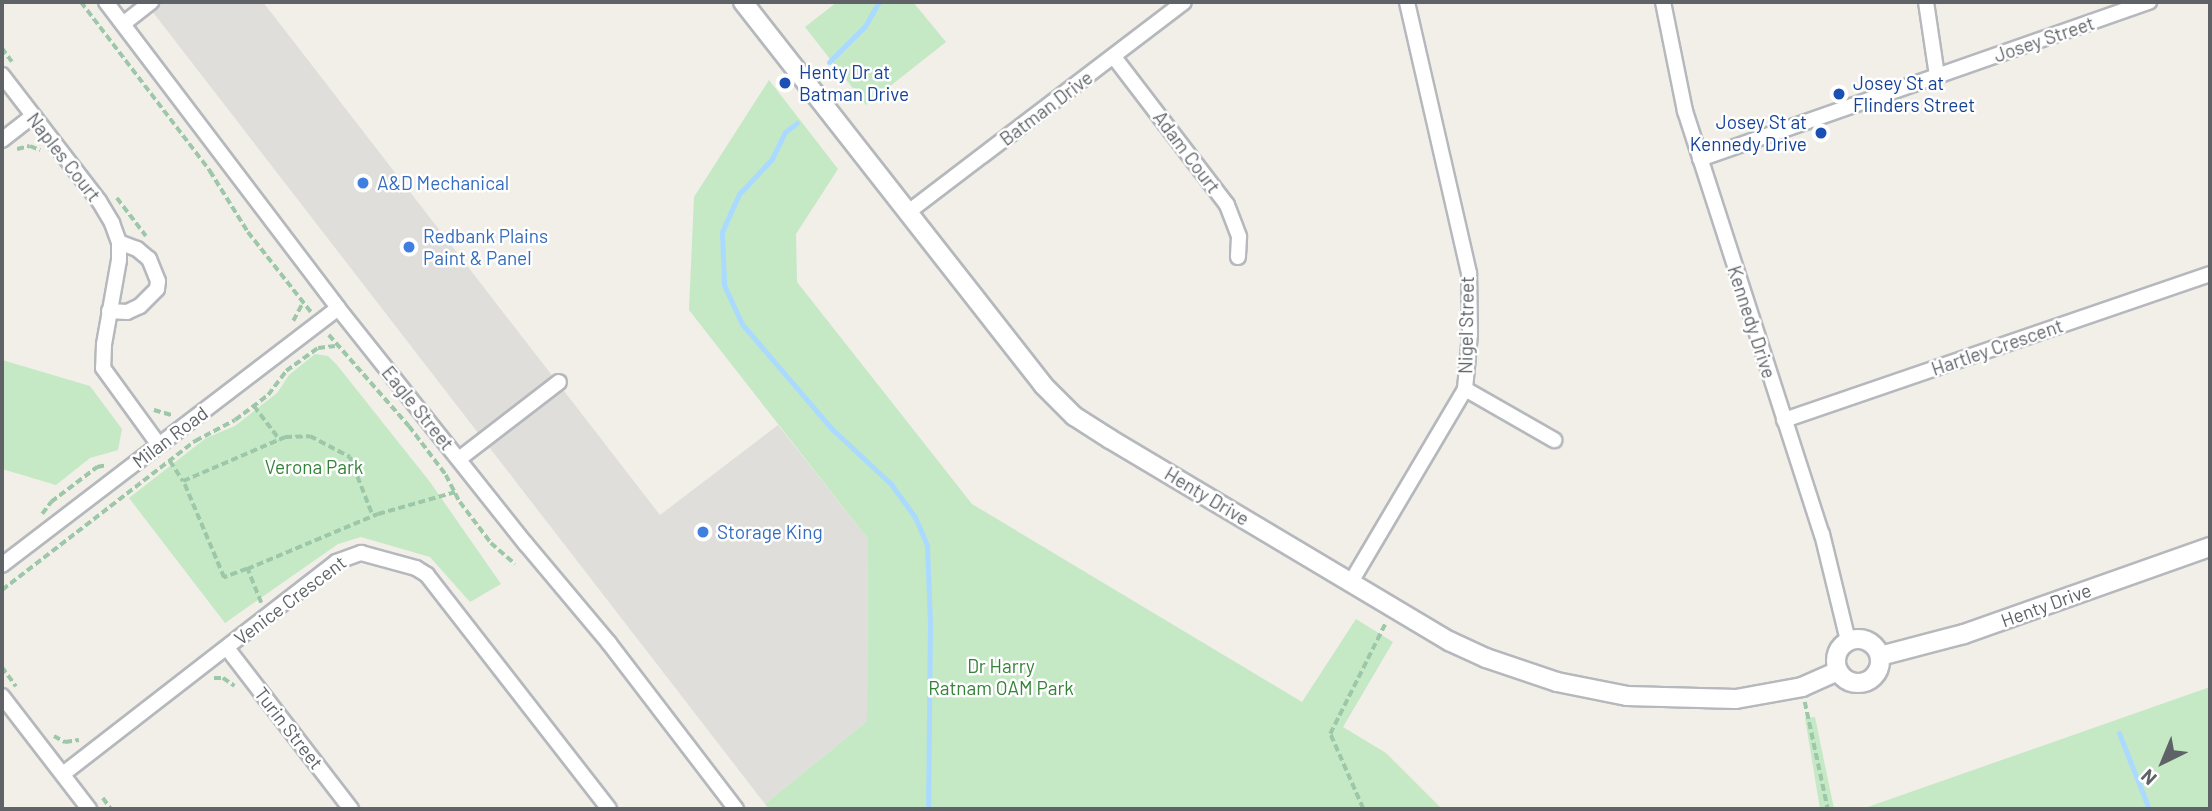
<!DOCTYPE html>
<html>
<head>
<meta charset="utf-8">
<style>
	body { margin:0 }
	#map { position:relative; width:2212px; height:811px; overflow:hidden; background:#f1efe8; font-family:Barlow,sans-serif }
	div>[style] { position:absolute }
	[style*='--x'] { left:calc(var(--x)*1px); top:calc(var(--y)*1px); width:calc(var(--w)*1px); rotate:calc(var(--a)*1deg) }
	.industrial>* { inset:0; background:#e0deda }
	.green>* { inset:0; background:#c5e8c5 }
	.stream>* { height:5px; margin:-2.5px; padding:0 2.5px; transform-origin:2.5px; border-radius:2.5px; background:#aadaff }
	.path>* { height:3.5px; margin-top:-1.75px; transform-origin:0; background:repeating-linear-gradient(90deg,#9cc7a9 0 7px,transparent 0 10.5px) }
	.roads { filter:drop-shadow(2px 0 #b5b8bc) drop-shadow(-2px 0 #b5b8bc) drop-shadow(0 2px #b5b8bc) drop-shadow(0 -2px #b5b8bc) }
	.minor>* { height:14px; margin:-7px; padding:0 7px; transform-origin:7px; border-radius:7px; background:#fff }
	.tertiary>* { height:18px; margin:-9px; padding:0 9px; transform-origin:9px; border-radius:9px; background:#fff }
	.tertiary>.ring { margin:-9px; padding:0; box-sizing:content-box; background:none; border:18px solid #fff; border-radius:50% }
	.dots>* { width:19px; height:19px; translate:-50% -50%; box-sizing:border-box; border:4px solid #fff; border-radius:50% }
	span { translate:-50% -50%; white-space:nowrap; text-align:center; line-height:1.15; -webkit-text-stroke:5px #fff; paint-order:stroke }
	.street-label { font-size:19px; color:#5f6368 }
	.transit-label { font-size:19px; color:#164399 }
	.left { translate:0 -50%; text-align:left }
	.right { translate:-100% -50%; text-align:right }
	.shop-label { font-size:19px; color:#366cbe }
	.park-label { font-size:19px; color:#348238 }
	.frame { position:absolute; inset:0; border:4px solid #5f6368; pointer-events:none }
	.north { position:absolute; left:2128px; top:727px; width:70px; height:70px; -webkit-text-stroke:5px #fff; paint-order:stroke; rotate:223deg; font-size:19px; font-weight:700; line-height:28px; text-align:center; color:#5f6368 }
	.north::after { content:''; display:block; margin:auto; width:24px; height:32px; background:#5f6368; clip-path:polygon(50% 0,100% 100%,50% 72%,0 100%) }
</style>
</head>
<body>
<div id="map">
	<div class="industrial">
		<div style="clip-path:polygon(145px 2px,263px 2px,660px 515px,778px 425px,868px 539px,867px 721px,765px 804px)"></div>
	</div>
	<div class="green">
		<div style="clip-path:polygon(837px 2px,913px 2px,946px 42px,866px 105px,805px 27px)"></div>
		<div style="clip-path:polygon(769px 80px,838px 169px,796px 234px,797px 282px,972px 504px,1302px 702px,1356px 619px,1393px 642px,1343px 727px,1386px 753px,1442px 809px,769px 809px,765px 804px,867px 721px,868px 539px,689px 310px,694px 197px)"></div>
		<div style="clip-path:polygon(315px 354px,328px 356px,337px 365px,430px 482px,501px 584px,470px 602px,430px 557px,361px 537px,338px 544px,225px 623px,129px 498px,206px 438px,235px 426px,277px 393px,289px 375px)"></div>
		<div style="clip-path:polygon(2px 360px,90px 386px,122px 429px,118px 450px,90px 458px,56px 485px,2px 469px)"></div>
		<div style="clip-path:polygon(2210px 687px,2210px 809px,1862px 809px)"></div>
		<div style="clip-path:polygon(1815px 717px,1834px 809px,1820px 809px,1805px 718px)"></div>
	</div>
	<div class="stream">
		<div style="--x:829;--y:62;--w:51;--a:-45"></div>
		<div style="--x:865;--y:26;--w:28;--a:-60"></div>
		<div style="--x:797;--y:123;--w:15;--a:143"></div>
		<div style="--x:785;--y:132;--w:30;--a:116"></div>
		<div style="--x:772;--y:159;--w:48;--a:133.3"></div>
		<div style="--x:739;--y:194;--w:42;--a:114.1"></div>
		<div style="--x:722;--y:232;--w:53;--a:87.8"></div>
		<div style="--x:724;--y:285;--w:43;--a:65.2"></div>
		<div style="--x:742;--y:324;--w:138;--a:49.4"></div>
		<div style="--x:832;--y:429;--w:81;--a:43"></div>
		<div style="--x:891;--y:484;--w:41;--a:54"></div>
		<div style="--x:915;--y:517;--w:30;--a:67"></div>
		<div style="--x:927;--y:545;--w:78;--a:87.8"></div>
		<div style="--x:930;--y:623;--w:186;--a:90.6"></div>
		<div style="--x:2119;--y:733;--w:82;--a:68.5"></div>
	</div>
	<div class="path">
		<div style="--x:81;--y:2;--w:213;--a:52.6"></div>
		<div style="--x:210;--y:171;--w:72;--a:58.1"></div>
		<div style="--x:248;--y:232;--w:102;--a:51.8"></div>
		<div style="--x:2;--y:48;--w:17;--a:54"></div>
		<div style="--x:17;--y:149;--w:13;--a:-13"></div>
		<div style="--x:30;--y:146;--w:11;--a:22"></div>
		<div style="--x:117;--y:198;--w:48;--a:52.7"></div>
		<div style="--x:293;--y:321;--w:21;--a:-62"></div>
		<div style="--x:329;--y:335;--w:121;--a:48.7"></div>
		<div style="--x:409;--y:426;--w:61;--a:52.9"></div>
		<div style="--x:446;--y:475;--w:30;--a:63"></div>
		<div style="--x:460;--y:502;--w:51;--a:52.9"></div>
		<div style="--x:491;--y:543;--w:32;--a:41"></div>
		<div style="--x:254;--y:406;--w:43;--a:52.6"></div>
		<div style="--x:154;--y:410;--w:19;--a:16"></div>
		<div style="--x:170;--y:461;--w:24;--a:57"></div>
		<div style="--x:42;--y:514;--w:15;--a:-53"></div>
		<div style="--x:51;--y:502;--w:58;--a:-37.3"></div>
		<div style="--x:97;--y:467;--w:10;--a:-11"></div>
		<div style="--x:247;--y:569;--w:25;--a:159"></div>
		<div style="--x:224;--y:578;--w:105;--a:-112.9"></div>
		<div style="--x:183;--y:481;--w:111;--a:-23.3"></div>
		<div style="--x:285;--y:437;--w:25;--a:-2"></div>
		<div style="--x:310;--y:436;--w:45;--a:27.7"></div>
		<div style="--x:350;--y:457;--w:63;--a:68.7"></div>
		<div style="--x:2;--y:590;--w:244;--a:-37.7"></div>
		<div style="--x:195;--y:441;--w:45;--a:-27.7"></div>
		<div style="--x:235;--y:420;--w:41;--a:-37.1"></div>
		<div style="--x:268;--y:395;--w:30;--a:-53"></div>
		<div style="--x:286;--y:371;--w:39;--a:-36"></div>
		<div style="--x:318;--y:348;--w:17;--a:-7"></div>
		<div style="--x:261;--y:603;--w:37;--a:-112"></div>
		<div style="--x:247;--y:569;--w:142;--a:-22.8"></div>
		<div style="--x:378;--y:514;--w:80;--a:-15.9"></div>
		<div style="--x:2;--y:667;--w:24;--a:54"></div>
		<div style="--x:214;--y:678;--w:9;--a:0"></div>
		<div style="--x:223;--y:678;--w:14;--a:34"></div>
		<div style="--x:1805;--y:702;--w:109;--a:77.9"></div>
		<div style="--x:54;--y:736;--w:13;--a:29"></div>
		<div style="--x:65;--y:742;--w:14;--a:-8"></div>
		<div style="--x:103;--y:798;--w:14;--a:54"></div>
		<div style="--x:1363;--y:809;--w:82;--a:-113.7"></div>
		<div style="--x:1330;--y:734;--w:125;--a:-63.4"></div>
	</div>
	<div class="roads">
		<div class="minor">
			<div style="--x:106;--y:2;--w:384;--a:52.8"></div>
			<div style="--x:338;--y:308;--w:302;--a:51.5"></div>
			<div style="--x:526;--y:544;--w:129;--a:50"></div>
			<div style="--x:609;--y:643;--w:209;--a:52.6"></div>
			<div style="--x:1663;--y:2;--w:111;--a:78.6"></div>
			<div style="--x:1685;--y:111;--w:445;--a:72.1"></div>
			<div style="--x:1822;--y:534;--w:110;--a:76.3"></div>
			<div style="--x:1926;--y:2;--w:75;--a:81.5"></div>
			<div style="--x:123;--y:24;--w:36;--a:-38"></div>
			<div style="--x:1114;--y:57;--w:186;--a:52.6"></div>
			<div style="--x:1227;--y:205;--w:34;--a:69"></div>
			<div style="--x:1239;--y:237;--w:20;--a:93"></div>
			<div style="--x:2;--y:75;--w:159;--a:52.4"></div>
			<div style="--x:99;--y:201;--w:26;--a:59"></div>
			<div style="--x:112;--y:223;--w:20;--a:70"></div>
			<div style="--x:119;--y:242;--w:18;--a:90"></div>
			<div style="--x:119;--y:260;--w:85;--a:100.1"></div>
			<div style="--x:104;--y:344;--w:24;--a:92"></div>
			<div style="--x:103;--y:368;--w:95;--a:54"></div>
			<div style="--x:2;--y:140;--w:39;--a:-38"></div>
			<div style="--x:1700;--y:159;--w:476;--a:-19.3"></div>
			<div style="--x:907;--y:213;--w:348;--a:-37.3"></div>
			<div style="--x:109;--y:311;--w:18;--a:3"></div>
			<div style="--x:127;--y:312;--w:14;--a:-25"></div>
			<div style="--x:140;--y:306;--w:24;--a:-45"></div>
			<div style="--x:157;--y:289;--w:8;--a:-83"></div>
			<div style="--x:158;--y:281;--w:24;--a:-112"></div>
			<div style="--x:149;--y:259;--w:16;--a:-140"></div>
			<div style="--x:137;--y:249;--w:19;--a:-159"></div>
			<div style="--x:1465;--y:389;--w:103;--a:29.8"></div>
			<div style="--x:1784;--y:420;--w:450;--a:-18.9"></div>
			<div style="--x:459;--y:459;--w:126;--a:-37.6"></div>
			<div style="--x:2;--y:565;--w:423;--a:-37.4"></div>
			<div style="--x:1351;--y:582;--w:224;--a:-59.4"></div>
			<div style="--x:1465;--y:389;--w:55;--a:-84.8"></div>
			<div style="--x:1470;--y:334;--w:61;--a:-90.9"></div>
			<div style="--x:1469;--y:273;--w:278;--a:-102.9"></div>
			<div style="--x:227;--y:648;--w:203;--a:52.4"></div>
			<div style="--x:2;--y:696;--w:143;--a:52.4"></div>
			<div style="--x:63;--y:774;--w:346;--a:-37.8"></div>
			<div style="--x:336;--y:562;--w:27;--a:-20"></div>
			<div style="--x:361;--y:553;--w:57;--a:15.3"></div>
			<div style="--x:416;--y:568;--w:13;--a:32"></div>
			<div style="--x:427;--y:575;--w:296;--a:52.1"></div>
		</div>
		<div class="tertiary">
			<div style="--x:743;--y:2;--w:487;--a:51.9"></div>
			<div style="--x:1043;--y:385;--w:44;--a:45"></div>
			<div style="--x:1074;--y:416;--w:43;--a:32.6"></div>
			<div style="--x:1110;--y:439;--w:395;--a:30.8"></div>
			<div style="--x:1449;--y:641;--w:41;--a:24.7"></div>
			<div style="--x:1486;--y:658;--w:75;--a:18.7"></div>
			<div style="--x:1557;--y:682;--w:71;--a:11.3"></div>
			<div style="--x:1627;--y:696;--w:109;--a:1.6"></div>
			<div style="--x:1736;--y:699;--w:67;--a:-10.3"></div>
			<div style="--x:1802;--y:687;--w:39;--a:-24"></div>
			<div class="ring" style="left:1836px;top:639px;width:26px;height:26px"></div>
			<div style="--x:1880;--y:656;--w:87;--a:-14.7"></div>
			<div style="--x:1964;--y:634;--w:261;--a:-19.5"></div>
		</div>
	</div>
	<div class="dots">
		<div style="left:785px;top:83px;background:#1a4fb4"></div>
		<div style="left:1839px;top:94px;background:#1a4fb4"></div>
		<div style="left:1821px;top:133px;background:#1a4fb4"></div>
		<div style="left:363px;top:183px;background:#3f7fe0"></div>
		<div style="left:409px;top:247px;background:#3f7fe0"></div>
		<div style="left:703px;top:532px;background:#3f7fe0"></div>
	</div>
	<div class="street-label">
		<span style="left:2044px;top:39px;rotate:-19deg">Josey Street</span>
		<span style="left:1046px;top:108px;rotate:-37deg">Batman Drive</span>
		<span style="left:1187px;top:152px;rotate:53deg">Adam Court</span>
		<span style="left:64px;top:157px;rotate:52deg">Naples Court</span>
		<span style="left:1752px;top:322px;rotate:72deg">Kennedy Drive</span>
		<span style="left:1466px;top:325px;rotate:-89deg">Nigel Street</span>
		<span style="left:1997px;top:347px;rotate:-19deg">Hartley Crescent</span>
		<span style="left:418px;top:408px;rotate:51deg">Eagle Street</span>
		<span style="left:170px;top:437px;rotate:-37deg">Milan Road</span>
		<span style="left:1207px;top:496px;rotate:31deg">Henty Drive</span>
		<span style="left:290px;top:600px;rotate:-37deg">Venice Crescent</span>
		<span style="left:2046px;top:605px;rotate:-20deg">Henty Drive</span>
		<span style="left:289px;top:728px;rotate:52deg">Turin Street</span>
	</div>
	<div class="transit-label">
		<span class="left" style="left:799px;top:83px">Henty Dr at<br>Batman Drive</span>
		<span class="left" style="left:1853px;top:94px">Josey St at<br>Flinders Street</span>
		<span class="right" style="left:1807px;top:133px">Josey St at<br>Kennedy Drive</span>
	</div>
	<div class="shop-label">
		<span class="left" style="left:377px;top:183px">A&amp;D Mechanical</span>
		<span class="left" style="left:423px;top:247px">Redbank Plains<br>Paint &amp; Panel</span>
		<span class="left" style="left:717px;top:532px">Storage King</span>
	</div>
	<div class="park-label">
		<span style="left:314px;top:467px">Verona Park</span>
		<span style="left:1001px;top:677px">Dr Harry<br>Ratnam OAM Park</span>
	</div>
	<div class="frame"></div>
	<div class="north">N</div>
</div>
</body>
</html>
